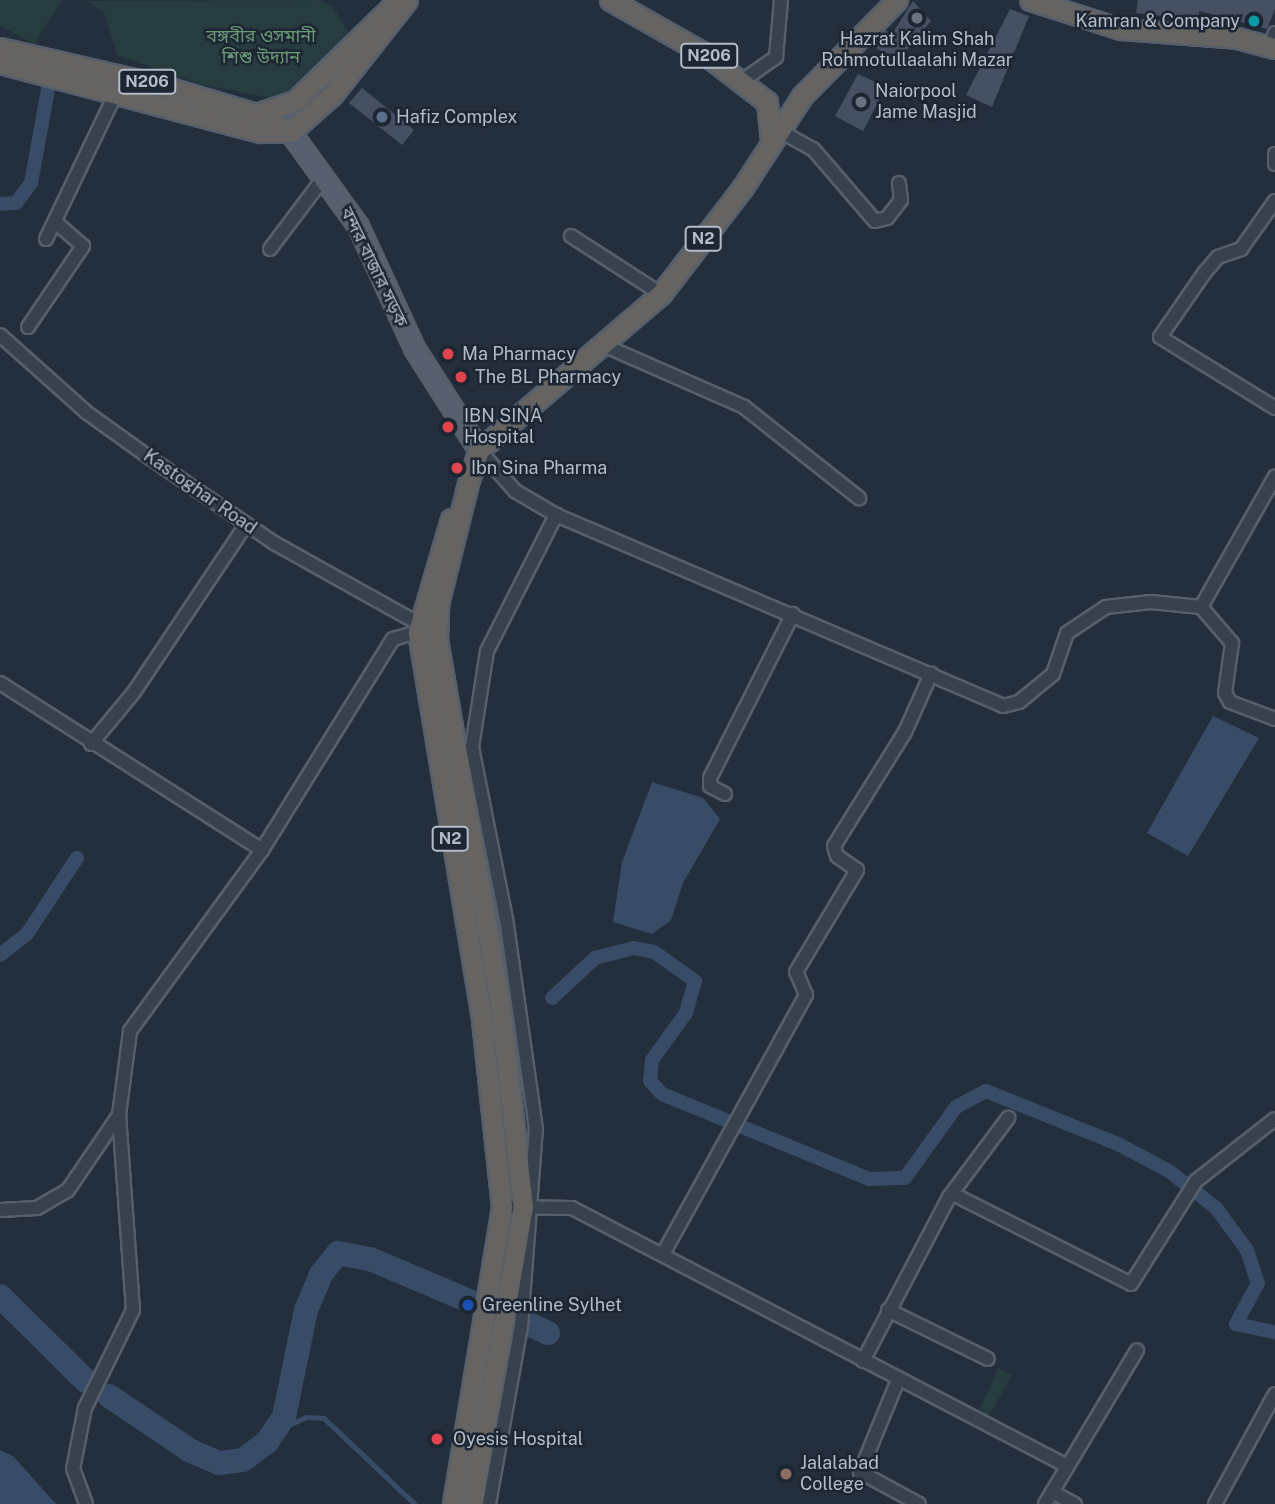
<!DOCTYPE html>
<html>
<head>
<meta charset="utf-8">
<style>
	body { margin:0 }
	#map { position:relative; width:1275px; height:1504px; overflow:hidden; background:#242f3e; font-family:"Public Sans","Noto Sans Bengali",sans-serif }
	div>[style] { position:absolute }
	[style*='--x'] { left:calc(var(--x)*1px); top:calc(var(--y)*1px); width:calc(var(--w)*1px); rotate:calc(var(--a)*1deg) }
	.green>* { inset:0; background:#263c3f }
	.water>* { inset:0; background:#394c67 }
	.stream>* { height:4.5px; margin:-2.25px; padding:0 2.25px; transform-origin:2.25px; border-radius:2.25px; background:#394c67 }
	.canal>* { height:14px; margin:-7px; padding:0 7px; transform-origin:7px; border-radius:7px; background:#394c67 }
	.river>* { height:24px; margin:-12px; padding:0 12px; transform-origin:12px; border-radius:12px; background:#394c67 }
	.building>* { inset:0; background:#455162 }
	.roads { filter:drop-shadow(2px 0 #565f6c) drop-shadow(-2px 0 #565f6c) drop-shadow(0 2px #565f6c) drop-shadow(0 -2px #565f6c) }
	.minor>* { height:12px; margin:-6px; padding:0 6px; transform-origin:6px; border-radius:6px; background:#38414e }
	.primary>* { height:19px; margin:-9.5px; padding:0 9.5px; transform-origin:9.5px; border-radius:9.5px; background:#56606e }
	.trunk>* { height:19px; margin:-9.5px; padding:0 9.5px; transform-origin:9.5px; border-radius:9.5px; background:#656462 }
	.dots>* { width:19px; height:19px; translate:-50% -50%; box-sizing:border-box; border:4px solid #1d2633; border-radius:50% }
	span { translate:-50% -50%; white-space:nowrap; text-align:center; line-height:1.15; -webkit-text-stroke:5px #1d2633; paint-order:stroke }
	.shield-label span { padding:2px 5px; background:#1d2633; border:2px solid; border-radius:5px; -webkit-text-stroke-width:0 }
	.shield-label { font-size:16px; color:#b4bcc9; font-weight:700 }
	.poi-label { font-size:18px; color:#b4bcc9 }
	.right { translate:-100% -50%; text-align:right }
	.left { translate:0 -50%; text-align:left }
	.park-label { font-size:18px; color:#6b9a76 }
	.street-label { font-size:18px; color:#b4bcc9 }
</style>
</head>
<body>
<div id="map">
	<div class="green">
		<div style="clip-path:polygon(0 0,62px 0,34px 45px,0 25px)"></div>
		<div style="clip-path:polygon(319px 0,332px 6px,350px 34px,279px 100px,200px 84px,117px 55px,104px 12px,86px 1px)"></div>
		<div style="clip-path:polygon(998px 1368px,1012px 1375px,988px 1418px,978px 1413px)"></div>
	</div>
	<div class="water">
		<div style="clip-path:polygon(1213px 716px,1259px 738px,1188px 856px,1147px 833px)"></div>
		<div style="clip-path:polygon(652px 782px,703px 798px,720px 819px,683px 883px,671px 920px,652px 934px,613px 922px,622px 862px)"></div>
		<div style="clip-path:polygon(0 1450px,13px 1456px,56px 1504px,0 1504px)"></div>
	</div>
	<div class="stream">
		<div style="--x:275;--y:1431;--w:34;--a:-24"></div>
		<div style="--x:306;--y:1417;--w:18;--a:3"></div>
		<div style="--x:324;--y:1418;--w:125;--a:43.4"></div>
	</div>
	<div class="canal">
		<div style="--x:0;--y:204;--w:16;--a:-4"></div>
		<div style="--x:16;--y:203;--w:25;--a:-53"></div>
		<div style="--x:31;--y:183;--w:96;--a:-79.7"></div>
		<div style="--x:0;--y:955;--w:34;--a:-38"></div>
		<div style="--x:27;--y:934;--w:91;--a:-56.7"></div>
		<div style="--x:552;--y:998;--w:59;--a:-42.9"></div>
		<div style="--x:595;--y:958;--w:40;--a:-14.4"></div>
		<div style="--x:634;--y:948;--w:20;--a:11"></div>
		<div style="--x:654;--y:952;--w:50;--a:35.3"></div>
		<div style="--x:695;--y:981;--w:33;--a:106"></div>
		<div style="--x:686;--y:1013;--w:58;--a:125.9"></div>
		<div style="--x:652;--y:1060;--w:21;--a:95"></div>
		<div style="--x:650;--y:1081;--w:18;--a:47"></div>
		<div style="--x:662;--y:1094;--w:224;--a:22.3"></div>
		<div style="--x:869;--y:1179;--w:36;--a:-2"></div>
		<div style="--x:905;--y:1178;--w:87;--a:-54.3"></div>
		<div style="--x:956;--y:1107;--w:34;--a:-28"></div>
		<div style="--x:986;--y:1091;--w:144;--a:21.9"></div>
		<div style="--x:1120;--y:1145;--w:55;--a:28"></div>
		<div style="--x:1169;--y:1171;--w:60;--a:38.2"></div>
		<div style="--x:1216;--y:1208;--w:52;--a:53.6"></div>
		<div style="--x:1247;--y:1250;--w:35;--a:72"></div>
		<div style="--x:1258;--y:1283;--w:47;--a:118.2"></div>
		<div style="--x:1236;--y:1324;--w:40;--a:12"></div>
	</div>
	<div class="river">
		<div style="--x:0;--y:1296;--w:121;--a:44.7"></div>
		<div style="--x:528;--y:1324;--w:22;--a:24"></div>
		<div style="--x:109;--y:1396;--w:99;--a:33.9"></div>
		<div style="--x:191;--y:1451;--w:30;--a:23"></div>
		<div style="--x:219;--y:1463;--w:24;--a:-7"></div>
		<div style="--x:243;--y:1460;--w:30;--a:-37"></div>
		<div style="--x:267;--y:1442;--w:30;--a:-56"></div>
		<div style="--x:284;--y:1417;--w:109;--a:-78.4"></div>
		<div style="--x:306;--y:1310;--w:39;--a:-67"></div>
		<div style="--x:321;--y:1274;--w:27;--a:-51"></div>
		<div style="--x:338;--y:1253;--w:33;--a:11"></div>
		<div style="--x:370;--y:1259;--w:113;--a:22.9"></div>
	</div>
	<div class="building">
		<div style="clip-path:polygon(1138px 0,1275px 0,1275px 9px,1267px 29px,1199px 11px,1198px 20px,1136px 13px)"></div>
		<div style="clip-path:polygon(913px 1px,931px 21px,897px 62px,870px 44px,885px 30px,892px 34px)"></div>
		<div style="clip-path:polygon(1010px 9px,1029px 16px,992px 107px,966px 95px)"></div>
		<div style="clip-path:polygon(858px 74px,886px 87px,863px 131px,835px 116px)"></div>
		<div style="clip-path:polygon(362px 88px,414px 130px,402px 145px,349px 103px)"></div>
	</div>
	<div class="roads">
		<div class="minor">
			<div style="--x:1270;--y:47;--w:15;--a:-70"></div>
			<div style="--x:742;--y:81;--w:42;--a:-35.2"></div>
			<div style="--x:776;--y:57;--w:57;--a:-85"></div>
			<div style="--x:780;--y:131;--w:38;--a:29"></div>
			<div style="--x:813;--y:149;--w:95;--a:49.3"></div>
			<div style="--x:875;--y:221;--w:12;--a:-14"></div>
			<div style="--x:887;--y:218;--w:23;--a:-52"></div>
			<div style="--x:901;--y:200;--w:17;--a:-97"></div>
			<div style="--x:1275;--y:154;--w:10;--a:90"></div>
			<div style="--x:1275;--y:201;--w:59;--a:125.3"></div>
			<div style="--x:1241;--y:249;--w:24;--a:161"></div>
			<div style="--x:1218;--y:257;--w:20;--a:131"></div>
			<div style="--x:1205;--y:272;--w:79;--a:124.7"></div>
			<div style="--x:1160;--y:337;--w:135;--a:31.7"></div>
			<div style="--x:571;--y:236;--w:107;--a:32.8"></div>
			<div style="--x:46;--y:239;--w:162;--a:-64.4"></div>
			<div style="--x:270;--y:249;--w:91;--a:-53"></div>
			<div style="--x:28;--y:327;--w:98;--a:-55.8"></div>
			<div style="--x:83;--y:246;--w:37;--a:-139"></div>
			<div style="--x:0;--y:335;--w:115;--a:41.8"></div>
			<div style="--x:86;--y:412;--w:79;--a:35.7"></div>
			<div style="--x:150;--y:458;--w:150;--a:34.4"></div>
			<div style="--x:274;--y:543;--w:165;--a:29.1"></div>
			<div style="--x:603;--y:345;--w:154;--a:23.7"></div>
			<div style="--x:744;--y:407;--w:147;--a:38.4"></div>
			<div style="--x:479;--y:450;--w:55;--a:48.7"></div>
			<div style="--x:515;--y:491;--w:48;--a:30.3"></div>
			<div style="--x:556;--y:515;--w:486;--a:23.1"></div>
			<div style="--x:1003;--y:706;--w:16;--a:-14"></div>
			<div style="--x:1019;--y:702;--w:44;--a:-39.5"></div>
			<div style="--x:1053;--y:674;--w:43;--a:-71.1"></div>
			<div style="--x:1067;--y:633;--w:47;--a:-33.7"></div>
			<div style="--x:1106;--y:607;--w:45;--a:-6.3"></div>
			<div style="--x:1151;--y:602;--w:50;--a:5.7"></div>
			<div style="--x:1201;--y:607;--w:150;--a:-60.4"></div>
			<div style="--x:1201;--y:607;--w:48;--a:49.3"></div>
			<div style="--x:1232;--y:643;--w:50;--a:98"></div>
			<div style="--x:1225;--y:693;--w:10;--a:61"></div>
			<div style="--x:1230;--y:702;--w:48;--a:20.7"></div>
			<div style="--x:0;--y:683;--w:311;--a:32.5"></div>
			<div style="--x:91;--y:744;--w:67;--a:-50.4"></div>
			<div style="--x:134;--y:692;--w:201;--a:-56.2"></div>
			<div style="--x:725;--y:794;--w:17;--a:-152"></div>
			<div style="--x:710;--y:786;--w:8;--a:-90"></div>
			<div style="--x:710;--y:778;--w:184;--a:-63.2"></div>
			<div style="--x:953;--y:1194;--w:199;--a:26.8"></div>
			<div style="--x:1131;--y:1284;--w:122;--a:-57.7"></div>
			<div style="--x:1196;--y:1181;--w:100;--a:-38.1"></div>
			<div style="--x:502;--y:1207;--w:70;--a:0.8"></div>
			<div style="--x:572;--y:1208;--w:558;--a:27.53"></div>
			<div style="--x:0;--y:1210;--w:37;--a:-3"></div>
			<div style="--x:37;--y:1208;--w:36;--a:-30"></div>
			<div style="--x:68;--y:1190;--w:91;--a:-55.8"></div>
			<div style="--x:663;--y:1254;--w:296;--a:-61.1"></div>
			<div style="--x:806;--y:995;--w:25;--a:-113"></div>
			<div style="--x:796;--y:972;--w:119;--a:-59.1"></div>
			<div style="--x:857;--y:870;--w:24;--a:-145"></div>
			<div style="--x:837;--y:856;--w:10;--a:-107"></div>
			<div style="--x:834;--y:846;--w:134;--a:-58.1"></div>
			<div style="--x:905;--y:732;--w:64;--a:-65.9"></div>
			<div style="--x:888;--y:1310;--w:111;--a:26.1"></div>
			<div style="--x:863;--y:1361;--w:185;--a:-62.3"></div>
			<div style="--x:949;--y:1197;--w:99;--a:-53.2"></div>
			<div style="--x:898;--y:1380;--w:100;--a:112.4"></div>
			<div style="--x:860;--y:1472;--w:67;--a:28.5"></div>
			<div style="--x:1052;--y:1492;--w:26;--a:28"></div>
			<div style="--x:86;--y:1504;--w:37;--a:-110"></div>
			<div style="--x:73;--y:1469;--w:62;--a:-78.9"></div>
			<div style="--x:85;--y:1408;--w:109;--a:-63.9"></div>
			<div style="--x:133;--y:1310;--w:196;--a:-94.1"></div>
			<div style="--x:119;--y:1115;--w:85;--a:-82.5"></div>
			<div style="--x:130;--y:1031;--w:224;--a:-53.9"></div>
			<div style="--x:262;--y:850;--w:248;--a:-58.2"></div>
			<div style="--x:393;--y:639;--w:26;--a:-16"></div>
			<div style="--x:489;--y:1504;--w:180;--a:-79.8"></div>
			<div style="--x:521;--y:1327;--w:199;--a:-85.7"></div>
			<div style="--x:536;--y:1129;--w:212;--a:-98.1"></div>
			<div style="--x:506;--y:919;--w:175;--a:-101.2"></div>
			<div style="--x:472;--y:747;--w:97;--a:-81.1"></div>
			<div style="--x:487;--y:651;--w:153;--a:-63.1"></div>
			<div style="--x:1045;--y:1504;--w:179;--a:-59.1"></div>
			<div style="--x:1215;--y:1504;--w:125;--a:-61.4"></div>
		</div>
		<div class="primary">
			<div style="--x:292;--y:103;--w:29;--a:94"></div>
			<div style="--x:290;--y:132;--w:116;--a:54.1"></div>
			<div style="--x:358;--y:226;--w:134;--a:65.3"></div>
			<div style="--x:414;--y:348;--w:121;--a:57.5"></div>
		</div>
		<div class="trunk">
			<div style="--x:610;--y:0;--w:106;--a:29.5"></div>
			<div style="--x:702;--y:52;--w:82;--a:37.6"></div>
			<div style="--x:767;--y:102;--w:39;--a:84"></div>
			<div style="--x:1030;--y:0;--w:96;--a:17.7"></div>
			<div style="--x:1121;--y:29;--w:116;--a:4.4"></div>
			<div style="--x:1237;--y:38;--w:39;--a:15"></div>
			<div style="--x:0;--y:48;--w:164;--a:13"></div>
			<div style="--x:160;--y:85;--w:100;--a:16.8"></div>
			<div style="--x:256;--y:114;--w:38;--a:28"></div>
			<div style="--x:0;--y:63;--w:269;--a:14.9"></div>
			<div style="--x:260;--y:132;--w:28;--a:0"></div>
			<div style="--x:256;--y:114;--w:41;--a:-18.4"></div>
			<div style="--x:295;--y:101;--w:145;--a:-44.2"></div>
			<div style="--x:290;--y:132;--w:56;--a:-41.4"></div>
			<div style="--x:332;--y:95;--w:121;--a:-51.7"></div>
			<div style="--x:451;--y:519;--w:118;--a:106.3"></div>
			<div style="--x:418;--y:632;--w:393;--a:80.6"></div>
			<div style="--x:482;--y:1020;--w:188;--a:83.9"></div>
			<div style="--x:502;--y:1207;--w:301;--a:99.4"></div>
			<div style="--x:472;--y:1504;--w:301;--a:-80.3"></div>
			<div style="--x:523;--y:1207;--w:204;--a:-96.5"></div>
			<div style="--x:500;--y:1004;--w:369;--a:-99.8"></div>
			<div style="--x:437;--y:640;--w:36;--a:-88"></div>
			<div style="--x:438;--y:604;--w:128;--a:-76"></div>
			<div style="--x:469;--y:480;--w:32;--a:-72"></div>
			<div style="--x:479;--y:450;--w:240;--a:-40.6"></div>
			<div style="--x:661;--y:294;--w:135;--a:-52.5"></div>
			<div style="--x:743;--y:187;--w:108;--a:-57"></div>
			<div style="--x:802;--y:96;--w:135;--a:-45.3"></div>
		</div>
	</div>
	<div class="dots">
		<div style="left:917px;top:18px;background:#6b7280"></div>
		<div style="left:1254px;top:21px;background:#0f9aa8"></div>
		<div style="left:861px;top:102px;background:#6b7280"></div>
		<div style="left:382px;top:117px;background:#5c6f8a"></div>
		<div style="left:448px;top:354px;background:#e0444e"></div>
		<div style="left:461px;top:377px;background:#e0444e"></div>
		<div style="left:448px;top:427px;background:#e0444e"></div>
		<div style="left:457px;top:468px;background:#e0444e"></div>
		<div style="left:468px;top:1305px;background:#1a4fb4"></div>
		<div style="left:437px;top:1439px;background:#e0444e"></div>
		<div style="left:786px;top:1474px;background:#8d6e63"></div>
	</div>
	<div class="shield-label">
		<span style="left:709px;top:56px">N206</span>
		<span style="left:147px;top:82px">N206</span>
		<span style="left:703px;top:239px">N2</span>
		<span style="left:450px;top:839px">N2</span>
	</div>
	<div class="poi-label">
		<span class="right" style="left:1240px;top:21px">Kamran &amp; Company</span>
		<span style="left:917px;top:50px">Hazrat Kalim Shah<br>Rohmotullaalahi Mazar</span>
		<span class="left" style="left:875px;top:102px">Naiorpool<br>Jame Masjid</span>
		<span class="left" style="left:396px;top:117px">Hafiz Complex</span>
		<span class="left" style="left:462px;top:354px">Ma Pharmacy</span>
		<span class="left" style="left:475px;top:377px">The BL Pharmacy</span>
		<span class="left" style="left:464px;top:427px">IBN SINA<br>Hospital</span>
		<span class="left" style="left:471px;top:468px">Ibn Sina Pharma</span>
		<span class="left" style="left:482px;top:1305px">Greenline Sylhet</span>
		<span class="left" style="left:453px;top:1439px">Oyesis Hospital</span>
		<span class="left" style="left:800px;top:1474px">Jalalabad<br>College</span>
	</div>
	<div class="park-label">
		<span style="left:261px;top:47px">বঙ্গবীর ওসমানী<br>শিশু উদ্যান</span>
	</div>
	<div class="street-label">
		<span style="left:374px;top:267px;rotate:64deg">বন্দর বাজার সড়ক</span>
		<span style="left:200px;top:492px;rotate:35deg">Kastoghar Road</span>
	</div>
</div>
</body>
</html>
